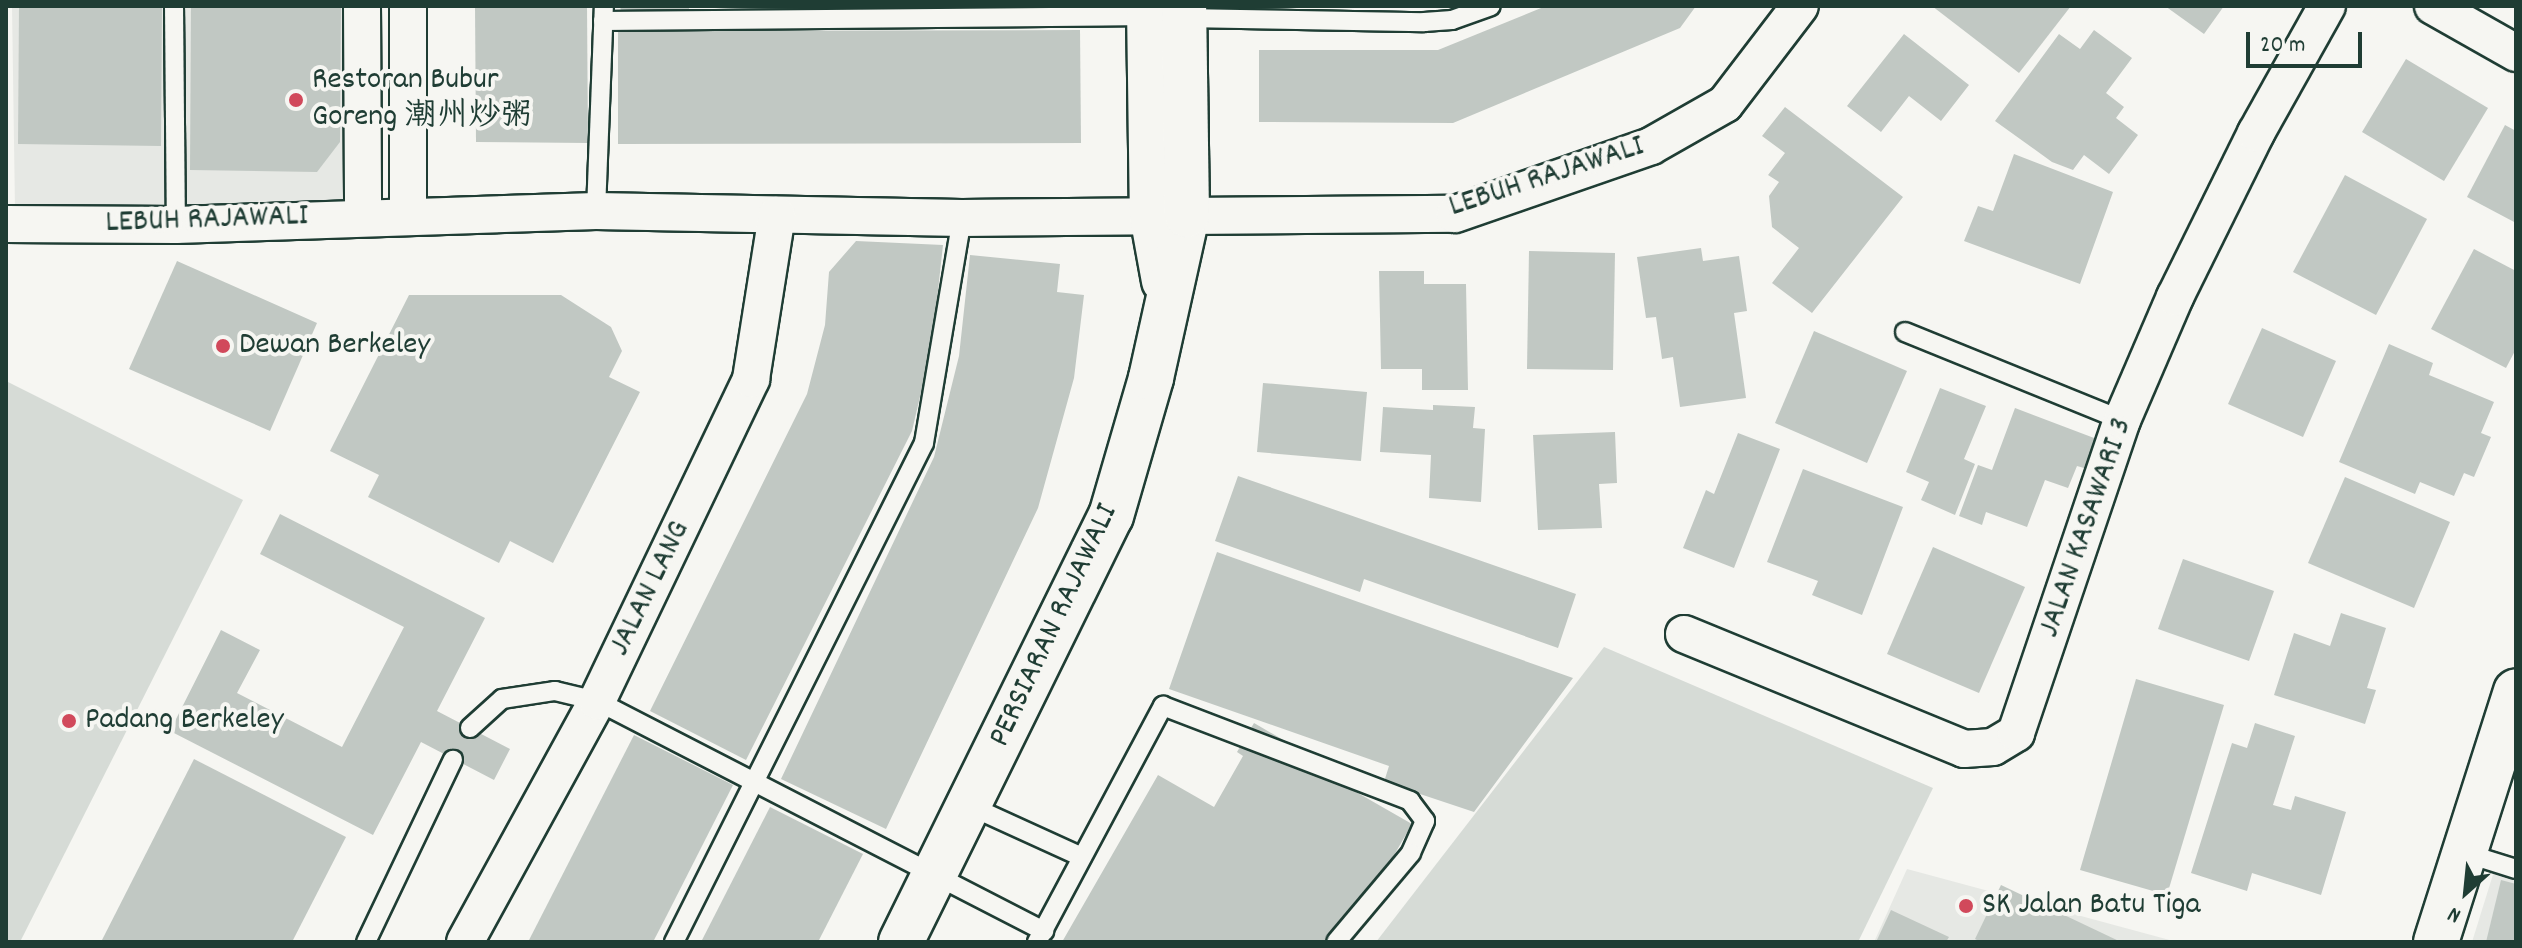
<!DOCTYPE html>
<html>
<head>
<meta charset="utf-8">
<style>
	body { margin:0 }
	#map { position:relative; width:2522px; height:948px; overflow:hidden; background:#f6f6f2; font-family:Dekko,"LXGW WenKai TC",sans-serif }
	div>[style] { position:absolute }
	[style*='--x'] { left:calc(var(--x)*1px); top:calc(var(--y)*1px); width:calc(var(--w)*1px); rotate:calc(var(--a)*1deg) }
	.built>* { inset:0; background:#e6e8e4 }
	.green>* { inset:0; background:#d6dbd6 }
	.building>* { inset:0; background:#c1c8c3 }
	.roads { filter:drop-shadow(2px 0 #1f3d34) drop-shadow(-2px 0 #1f3d34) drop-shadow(0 2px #1f3d34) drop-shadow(0 -2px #1f3d34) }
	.lane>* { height:18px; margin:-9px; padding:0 9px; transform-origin:9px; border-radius:9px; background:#f6f6f2 }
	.street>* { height:36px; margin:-18px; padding:0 18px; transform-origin:18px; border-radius:18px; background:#f6f6f2 }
	.secondary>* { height:44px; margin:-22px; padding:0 22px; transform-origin:22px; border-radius:22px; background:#f6f6f2 }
	.dots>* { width:22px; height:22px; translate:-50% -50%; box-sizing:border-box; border:4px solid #f6f6f2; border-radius:50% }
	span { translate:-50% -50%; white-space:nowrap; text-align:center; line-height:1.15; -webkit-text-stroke:8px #f6f6f2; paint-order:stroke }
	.poi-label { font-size:32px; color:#1f3d34 }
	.left { translate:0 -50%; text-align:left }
	.street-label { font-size:32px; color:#1f3d34 }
	.frame { position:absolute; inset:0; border:8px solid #1f3d34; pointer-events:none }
	.north { position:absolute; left:2426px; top:852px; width:80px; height:80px; -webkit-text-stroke:6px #f6f6f2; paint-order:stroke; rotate:207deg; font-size:22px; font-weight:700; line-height:32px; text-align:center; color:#1f3d34 }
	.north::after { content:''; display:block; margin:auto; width:28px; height:36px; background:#1f3d34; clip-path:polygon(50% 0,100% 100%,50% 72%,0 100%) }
	.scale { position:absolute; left:2246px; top:32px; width:116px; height:36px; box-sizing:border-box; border:4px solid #1f3d34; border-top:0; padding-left:10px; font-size:24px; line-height:28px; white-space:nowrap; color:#1f3d34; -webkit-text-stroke:6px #f6f6f2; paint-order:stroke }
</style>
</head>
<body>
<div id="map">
	<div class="built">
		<div style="clip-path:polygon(12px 6px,346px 6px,349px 203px,15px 209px)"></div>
		<div style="clip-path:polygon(2500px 852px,2516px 857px,2516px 942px,2472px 942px)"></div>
		<div style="clip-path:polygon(1907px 869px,2177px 942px,1874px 942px)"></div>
	</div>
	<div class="green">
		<div style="clip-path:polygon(6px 381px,243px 500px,20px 942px,6px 942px)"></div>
		<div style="clip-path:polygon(1604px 647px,1933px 788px,1858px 942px,1376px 942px)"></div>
	</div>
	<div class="building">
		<div style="clip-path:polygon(19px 6px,162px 6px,161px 146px,18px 144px)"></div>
		<div style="clip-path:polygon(191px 6px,341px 6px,340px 142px,317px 172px,190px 170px)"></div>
		<div style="clip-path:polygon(475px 6px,587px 6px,588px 143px,476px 142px)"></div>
		<div style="clip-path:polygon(620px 6px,689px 6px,689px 9px,621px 11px)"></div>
		<div style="clip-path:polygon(1546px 6px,1696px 6px,1680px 28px,1453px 123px,1259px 122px,1259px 50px,1438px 50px)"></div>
		<div style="clip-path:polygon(1932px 6px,2071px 6px,2019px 73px)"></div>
		<div style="clip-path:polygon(2165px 6px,2224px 6px,2204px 34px)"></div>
		<div style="clip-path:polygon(1080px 30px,1081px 143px,618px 144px,618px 31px)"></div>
		<div style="clip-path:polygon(2094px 30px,2132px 58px,2106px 93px,2124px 107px,2116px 118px,2138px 135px,2109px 174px,2084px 155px,2073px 170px,2052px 162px,1995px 121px,2059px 34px,2080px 49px)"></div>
		<div style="clip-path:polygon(1904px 34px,1969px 85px,1941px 121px,1909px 96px,1881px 132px,1847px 106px)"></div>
		<div style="clip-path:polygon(2406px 59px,2488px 108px,2444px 181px,2362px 132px)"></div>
		<div style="clip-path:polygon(1785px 107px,1903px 197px,1812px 313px,1772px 283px,1799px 248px,1772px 227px,1769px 196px,1779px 182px,1768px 175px,1785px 153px,1762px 136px)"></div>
		<div style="clip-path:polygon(2505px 125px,2516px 131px,2516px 223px,2467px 197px)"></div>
		<div style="clip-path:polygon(2014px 154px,2113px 192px,2080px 284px,1964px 241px,1978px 206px,1993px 211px)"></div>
		<div style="clip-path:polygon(2345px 175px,2427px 219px,2376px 315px,2293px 272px)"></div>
		<div style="clip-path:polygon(856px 241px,943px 245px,932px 345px,912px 431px,746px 760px,650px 711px,807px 394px,825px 325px,829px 272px)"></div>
		<div style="clip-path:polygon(1701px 248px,1703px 261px,1739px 256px,1747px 311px,1734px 313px,1746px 398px,1680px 407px,1673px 357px,1662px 359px,1656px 317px,1646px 318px,1637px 257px)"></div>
		<div style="clip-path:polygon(2474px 249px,2516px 271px,2516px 349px,2506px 368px,2431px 329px)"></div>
		<div style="clip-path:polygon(1529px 251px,1615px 253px,1613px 370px,1527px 369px)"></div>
		<div style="clip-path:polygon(970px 255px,1060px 264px,1057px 292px,1084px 295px,1074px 378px,1038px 508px,886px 829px,781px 779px,934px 457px,959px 356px)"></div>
		<div style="clip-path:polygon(177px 261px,317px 323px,270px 431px,129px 369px)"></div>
		<div style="clip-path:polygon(1379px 271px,1424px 271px,1424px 284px,1466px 284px,1468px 390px,1422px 390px,1422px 369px,1381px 369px)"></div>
		<div style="clip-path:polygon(409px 295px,561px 295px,611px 327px,622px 351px,609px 377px,640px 392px,553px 563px,510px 541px,499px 563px,368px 497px,379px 475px,330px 451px)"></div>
		<div style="clip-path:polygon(2262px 328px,2336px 361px,2303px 437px,2228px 404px)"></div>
		<div style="clip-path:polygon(1814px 331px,1907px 371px,1867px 463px,1775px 423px)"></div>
		<div style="clip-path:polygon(2389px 344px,2433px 363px,2429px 375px,2494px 402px,2481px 433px,2491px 437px,2474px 477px,2464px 473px,2454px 496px,2420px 482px,2415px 494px,2339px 462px)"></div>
		<div style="clip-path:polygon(1263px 383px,1367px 392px,1361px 461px,1257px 452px)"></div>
		<div style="clip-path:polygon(1940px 388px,1986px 406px,1964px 459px,1975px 464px,1955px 515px,1921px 500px,1929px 482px,1906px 472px)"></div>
		<div style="clip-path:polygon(1433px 405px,1475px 407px,1473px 428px,1485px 429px,1481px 502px,1429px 498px,1431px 455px,1380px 452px,1383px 407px,1433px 410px)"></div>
		<div style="clip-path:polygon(2015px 408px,2102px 441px,2091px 470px,2077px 466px,2068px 488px,2045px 480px,2027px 527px,1986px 512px,1982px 525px,1959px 516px,1978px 465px,1992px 470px)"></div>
		<div style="clip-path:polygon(1615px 432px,1617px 483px,1599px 484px,1602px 528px,1538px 530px,1533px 435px)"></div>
		<div style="clip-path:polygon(1738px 433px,1780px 449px,1734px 568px,1683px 548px,1706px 490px,1714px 494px)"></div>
		<div style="clip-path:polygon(1803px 469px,1903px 507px,1862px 615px,1812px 595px,1818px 581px,1767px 562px)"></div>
		<div style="clip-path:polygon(1238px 476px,1576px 594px,1558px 648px,1364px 579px,1360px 592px,1215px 541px)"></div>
		<div style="clip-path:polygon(2345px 477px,2450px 522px,2414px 608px,2308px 563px)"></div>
		<div style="clip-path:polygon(280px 514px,485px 618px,437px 711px,510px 749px,494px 780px,421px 742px,373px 835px,170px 731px,221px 630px,260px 650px,237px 693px,342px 747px,404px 627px,260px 554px)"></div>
		<div style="clip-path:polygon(1933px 547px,2025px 587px,1979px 693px,1887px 654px)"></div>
		<div style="clip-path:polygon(1217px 552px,1573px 678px,1474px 812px,1384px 782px,1389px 766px,1169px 689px)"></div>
		<div style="clip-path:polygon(2183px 559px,2274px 591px,2249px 661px,2158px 629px)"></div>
		<div style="clip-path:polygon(2341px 613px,2386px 628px,2367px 688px,2376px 690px,2365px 724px,2274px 695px,2294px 633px,2330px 646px)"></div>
		<div style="clip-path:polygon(2136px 679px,2224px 705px,2167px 895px,2080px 870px)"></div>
		<div style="clip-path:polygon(1254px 723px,1299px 749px,1295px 757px,1412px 824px,1344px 942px,1062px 942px,1158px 775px,1214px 807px,1243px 756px,1237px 752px)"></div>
		<div style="clip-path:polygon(2255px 723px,2295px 736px,2273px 805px,2291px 810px,2295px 796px,2346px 812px,2321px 895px,2252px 873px,2247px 891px,2191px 873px,2232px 743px,2247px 748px)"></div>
		<div style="clip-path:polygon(634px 735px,733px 785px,667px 915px,653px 942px,528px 942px)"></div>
		<div style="clip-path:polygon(194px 759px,346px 837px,292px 942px,101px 942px)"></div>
		<div style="clip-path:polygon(770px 807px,863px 854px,818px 942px,701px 942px)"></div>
		<div style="clip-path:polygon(2501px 880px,2516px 884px,2516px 942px,2486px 942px)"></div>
		<div style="clip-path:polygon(2001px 885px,2121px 942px,1981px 942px,1975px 939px)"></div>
		<div style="clip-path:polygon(1891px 910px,1949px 937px,1946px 942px,1876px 942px)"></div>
	</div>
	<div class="roads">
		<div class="lane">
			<div style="--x:174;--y:6;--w:219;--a:89.5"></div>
			<div style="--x:1184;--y:18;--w:240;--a:1"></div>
			<div style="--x:1424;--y:22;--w:28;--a:-4"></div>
			<div style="--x:1452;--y:20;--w:41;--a:-19.7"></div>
			<div style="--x:603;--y:21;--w:546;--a:-0.52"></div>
			<div style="--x:596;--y:211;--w:205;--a:-87.8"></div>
			<div style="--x:1905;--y:332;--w:234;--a:22.1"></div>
			<div style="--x:470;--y:728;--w:43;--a:-42.2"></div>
			<div style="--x:502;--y:699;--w:54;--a:-8.6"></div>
			<div style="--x:555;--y:691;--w:43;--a:13.4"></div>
			<div style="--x:597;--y:701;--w:503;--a:27.23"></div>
			<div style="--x:970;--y:806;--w:123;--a:24.5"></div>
			<div style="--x:2465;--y:853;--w:53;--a:17.4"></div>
			<div style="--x:366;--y:942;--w:202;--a:-64.5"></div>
			<div style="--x:674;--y:942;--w:558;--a:-63.39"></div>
			<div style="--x:924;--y:443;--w:228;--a:-80.4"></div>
			<div style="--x:1037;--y:942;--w:268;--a:-61.9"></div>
			<div style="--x:1163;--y:706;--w:265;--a:21"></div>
			<div style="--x:1410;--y:801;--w:25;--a:53"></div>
			<div style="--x:1425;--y:821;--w:35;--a:114"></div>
			<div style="--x:1411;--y:853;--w:116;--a:130.1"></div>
		</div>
		<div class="street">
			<div style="--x:362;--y:6;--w:209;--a:89.7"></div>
			<div style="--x:408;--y:6;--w:209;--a:90"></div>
			<div style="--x:2433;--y:6;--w:95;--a:29.5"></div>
			<div style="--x:6;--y:224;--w:170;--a:0.3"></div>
			<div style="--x:176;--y:225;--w:420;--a:-1.9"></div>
			<div style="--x:596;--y:211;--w:366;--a:1.1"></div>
			<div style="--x:962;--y:218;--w:493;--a:-0.5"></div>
			<div style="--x:1455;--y:214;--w:207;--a:-19.1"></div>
			<div style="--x:1651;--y:146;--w:85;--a:-29.6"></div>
			<div style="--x:1725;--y:104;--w:123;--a:-52.6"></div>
			<div style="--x:1684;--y:634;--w:303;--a:22.3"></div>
			<div style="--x:1964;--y:749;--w:29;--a:-4"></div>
			<div style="--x:1993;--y:747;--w:27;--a:-31"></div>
			<div style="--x:2016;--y:733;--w:330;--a:-71.3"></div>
			<div style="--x:2122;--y:420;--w:134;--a:-66.7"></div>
			<div style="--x:2175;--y:297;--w:183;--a:-63.7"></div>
			<div style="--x:2256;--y:133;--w:145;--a:-60.8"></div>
			<div style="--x:465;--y:942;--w:275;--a:-61.3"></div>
			<div style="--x:597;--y:701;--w:357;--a:-64.4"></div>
			<div style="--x:751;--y:379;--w:166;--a:-81"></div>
		</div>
		<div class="secondary">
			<div style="--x:1149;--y:6;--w:209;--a:89.2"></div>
			<div style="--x:1152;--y:215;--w:67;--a:79.7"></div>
			<div style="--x:901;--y:942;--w:475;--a:-63.8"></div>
			<div style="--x:1111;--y:516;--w:144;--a:-73.8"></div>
			<div style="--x:1151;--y:378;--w:167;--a:-77.5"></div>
			<div style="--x:1187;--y:215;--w:209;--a:-90.8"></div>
			<div style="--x:2436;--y:942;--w:263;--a:-72.3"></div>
		</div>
	</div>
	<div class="dots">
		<div style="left:296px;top:100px;background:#d1495b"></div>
		<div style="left:223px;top:346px;background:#d1495b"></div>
		<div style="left:69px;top:721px;background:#d1495b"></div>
		<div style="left:1966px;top:906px;background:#d1495b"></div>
	</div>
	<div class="poi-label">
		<span class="left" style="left:312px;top:100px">Restoran Bubur<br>Goreng 潮州炒粥</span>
		<span class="left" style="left:239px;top:346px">Dewan Berkeley</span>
		<span class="left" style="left:85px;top:721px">Padang Berkeley</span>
		<span class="left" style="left:1982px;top:906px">SK Jalan Batu Tiga</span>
	</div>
	<div class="street-label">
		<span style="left:1547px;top:178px;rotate:-18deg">LEBUH RAJAWALI</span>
		<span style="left:207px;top:221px;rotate:-2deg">LEBUH RAJAWALI</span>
		<span style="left:2087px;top:528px;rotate:-71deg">JALAN KASAWARI 3</span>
		<span style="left:651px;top:589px;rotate:-64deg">JALAN LANG</span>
		<span style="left:1055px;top:626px;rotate:-65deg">PERSIARAN RAJAWALI</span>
	</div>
	<div class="frame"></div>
	<div class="north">N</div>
	<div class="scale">20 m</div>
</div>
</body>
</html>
